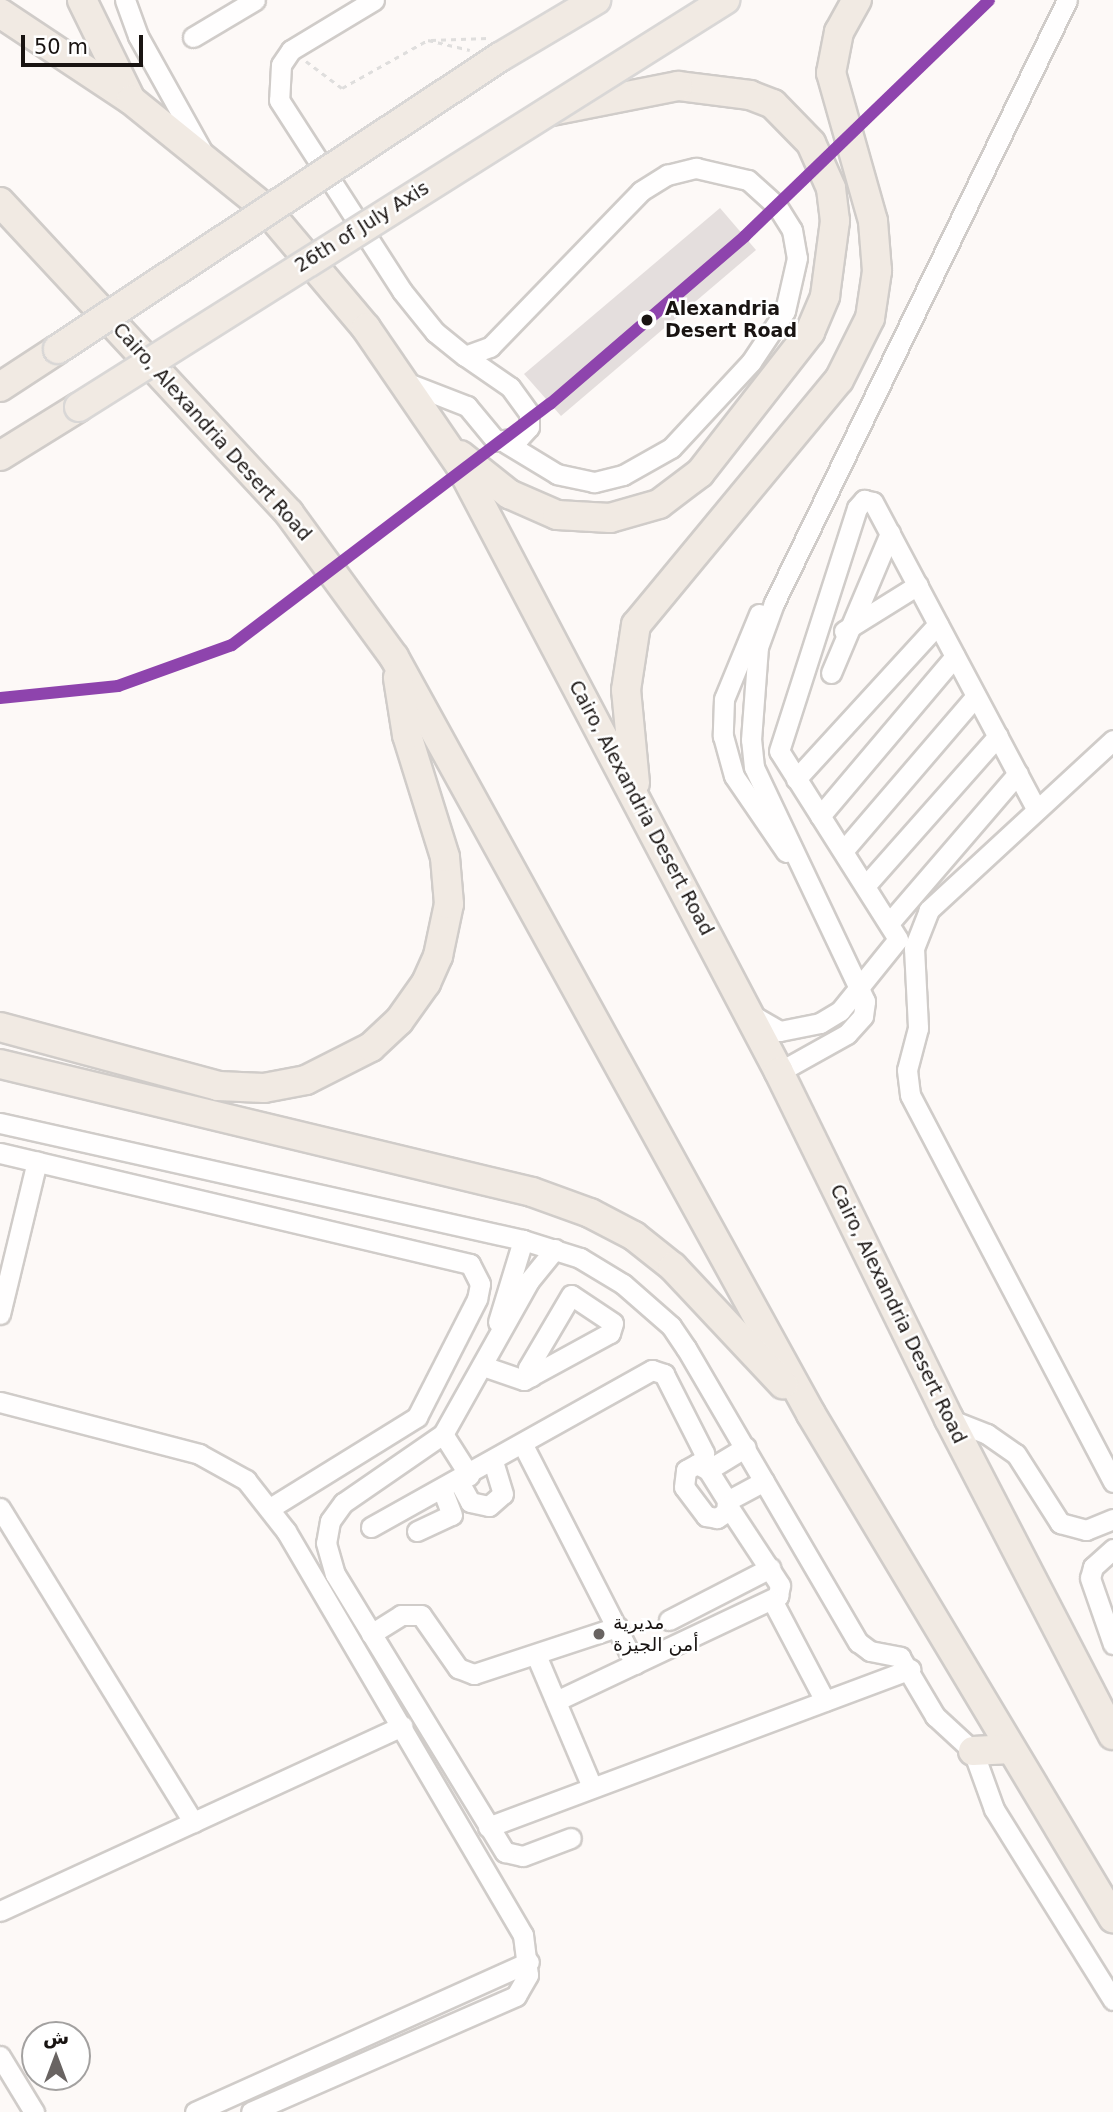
<!DOCTYPE html>
<html>
<head>
<meta charset="utf-8">
<style>
	body { margin:0 }
	#map { position:relative; width:1113px; height:2112px; overflow:hidden; background:#fdf9f7; font-family:"DejaVu Sans",Vazirmatn,sans-serif }
	div>[style] { position:absolute }
	[style*='--x'] { left:calc(var(--x)*1px); top:calc(var(--y)*1px); width:calc(var(--w)*1px); rotate:calc(var(--a)*1deg) }
	.building>* { inset:0; background:#e4dedd }
	.path>* { height:2.5px; margin-top:-1.25px; transform-origin:0; background:repeating-linear-gradient(90deg,#dfdedd 0 5px,transparent 0 10px) }
	.roads { filter:drop-shadow(2px 0 #d0ccc9) drop-shadow(-2px 0 #d0ccc9) drop-shadow(0 2px #d0ccc9) drop-shadow(0 -2px #d0ccc9) }
	.minor>* { height:19px; margin:-9.5px; padding:0 9.5px; transform-origin:9.5px; border-radius:9.5px; background:#fffefe }
	.highway>* { height:28px; margin:-14px; padding:0 14px; transform-origin:14px; border-radius:14px; background:#f1eae3 }
	.bridges { filter:drop-shadow(2px 0 #d9d7d6) drop-shadow(-2px 0 #d9d7d6) drop-shadow(0 2px #d9d7d6) drop-shadow(0 -2px #d9d7d6) }
	.highway-bridge>* { height:28px; margin:-14px; padding:0 14px; transform-origin:14px; border-radius:14px; background:#f1eae3 }
	.metro-1>* { height:12px; margin:-6px; padding:0 6px; transform-origin:6px; border-radius:6px; background:#8e44ad }
	.dots>* { width:19px; height:19px; translate:-50% -50%; box-sizing:border-box; border:4px solid #fff; border-radius:50% }
	span { translate:-50% -50%; white-space:nowrap; text-align:center; line-height:1.15; -webkit-text-stroke:5px #fff; paint-order:stroke }
	.street-label { font-size:19px; color:#191412 }
	.stop-label { font-size:19px; color:#191412; font-weight:700 }
	.left { translate:0 -50%; text-align:left }
	.poi-label { font-size:19px; color:#191412 }
	.north { position:absolute; left:21px; top:2021px; width:70px; height:70px; box-sizing:border-box; background:#fff; border:2px solid #a3a1a0; border-radius:50%; rotate:0deg; font-size:19px; font-weight:700; line-height:28px; text-align:center; color:#191412 }
	.north::after { content:''; display:block; margin:auto; width:24px; height:32px; background:#696462; clip-path:polygon(50% 0,100% 100%,50% 72%,0 100%) }
	.scale { position:absolute; left:21px; top:35px; width:122px; height:32px; box-sizing:border-box; border:4px solid #191412; border-top:0; padding-left:9px; font-size:21px; line-height:24px; white-space:nowrap; color:#191412; -webkit-text-stroke:5px #fff; paint-order:stroke }
</style>
</head>
<body>
<div id="map">
	<div class="building">
		<div style="clip-path:polygon(720px 208px,756px 250px,561px 416px,524px 374px)"></div>
	</div>
	<div class="path">
		<div style="--x:431;--y:40;--w:57;--a:-2"></div>
		<div style="--x:306;--y:61;--w:45;--a:36.9"></div>
		<div style="--x:342;--y:88;--w:98;--a:-29.2"></div>
		<div style="--x:428;--y:40;--w:43;--a:13.4"></div>
	</div>
	<div class="roads">
		<div class="minor">
			<div style="--x:125;--y:0;--w:38;--a:70"></div>
			<div style="--x:138;--y:36;--w:134;--a:60.9"></div>
			<div style="--x:374;--y:0;--w:97;--a:148.9"></div>
			<div style="--x:291;--y:50;--w:18;--a:124"></div>
			<div style="--x:281;--y:65;--w:35;--a:93"></div>
			<div style="--x:279;--y:100;--w:227;--a:57.2"></div>
			<div style="--x:402;--y:291;--w:53;--a:51.2"></div>
			<div style="--x:435;--y:332;--w:38;--a:39"></div>
			<div style="--x:465;--y:356;--w:27;--a:-20"></div>
			<div style="--x:490;--y:347;--w:217;--a:-45.9"></div>
			<div style="--x:641;--y:191;--w:31;--a:-32"></div>
			<div style="--x:667;--y:175;--w:30;--a:-14"></div>
			<div style="--x:696;--y:168;--w:53;--a:13"></div>
			<div style="--x:748;--y:180;--w:39;--a:42"></div>
			<div style="--x:777;--y:206;--w:28;--a:58"></div>
			<div style="--x:792;--y:230;--w:28;--a:80"></div>
			<div style="--x:797;--y:258;--w:54;--a:102.8"></div>
			<div style="--x:785;--y:311;--w:61;--a:123.7"></div>
			<div style="--x:751;--y:362;--w:117;--a:132.9"></div>
			<div style="--x:671;--y:448;--w:55;--a:150.6"></div>
			<div style="--x:623;--y:475;--w:30;--a:166"></div>
			<div style="--x:594;--y:482;--w:38;--a:-168"></div>
			<div style="--x:557;--y:474;--w:60;--a:-148.7"></div>
			<div style="--x:193;--y:37;--w:72;--a:-30.8"></div>
			<div style="--x:400;--y:380;--w:72;--a:21.2"></div>
			<div style="--x:467;--y:406;--w:45;--a:50.4"></div>
			<div style="--x:496;--y:441;--w:23;--a:-7"></div>
			<div style="--x:519;--y:438;--w:15;--a:-48"></div>
			<div style="--x:529;--y:427;--w:14;--a:-90"></div>
			<div style="--x:529;--y:413;--w:32;--a:-126"></div>
			<div style="--x:510;--y:387;--w:55;--a:-145.4"></div>
			<div style="--x:759;--y:614;--w:92;--a:112.4"></div>
			<div style="--x:724;--y:699;--w:37;--a:92"></div>
			<div style="--x:723;--y:736;--w:41;--a:74.6"></div>
			<div style="--x:734;--y:776;--w:92;--a:55.6"></div>
			<div style="--x:844;--y:631;--w:87;--a:-31.9"></div>
			<div style="--x:831;--y:673;--w:152;--a:-67.1"></div>
			<div style="--x:1113;--y:740;--w:251;--a:137.3"></div>
			<div style="--x:929;--y:910;--w:41;--a:111.5"></div>
			<div style="--x:914;--y:948;--w:80;--a:87.1"></div>
			<div style="--x:918;--y:1028;--w:43;--a:104.7"></div>
			<div style="--x:907;--y:1070;--w:25;--a:83"></div>
			<div style="--x:910;--y:1095;--w:437;--a:62.3"></div>
			<div style="--x:796;--y:779;--w:210;--a:-47.5"></div>
			<div style="--x:820;--y:816;--w:209;--a:-49.8"></div>
			<div style="--x:843;--y:851;--w:204;--a:-49.4"></div>
			<div style="--x:866;--y:885;--w:199;--a:-48.5"></div>
			<div style="--x:890;--y:922;--w:196;--a:-49.3"></div>
			<div style="--x:750;--y:1014;--w:34;--a:30"></div>
			<div style="--x:780;--y:1031;--w:41;--a:-11.3"></div>
			<div style="--x:820;--y:1023;--w:23;--a:-31"></div>
			<div style="--x:840;--y:1011;--w:92;--a:-51.1"></div>
			<div style="--x:898;--y:939;--w:222;--a:-122.3"></div>
			<div style="--x:779;--y:751;--w:255;--a:-72.2"></div>
			<div style="--x:857;--y:508;--w:11;--a:-49"></div>
			<div style="--x:864;--y:500;--w:9;--a:13"></div>
			<div style="--x:873;--y:502;--w:347;--a:62"></div>
			<div style="--x:779;--y:1072;--w:78;--a:-29.2"></div>
			<div style="--x:847;--y:1034;--w:24;--a:-48"></div>
			<div style="--x:863;--y:1016;--w:15;--a:-82"></div>
			<div style="--x:865;--y:1001;--w:259;--a:-115.4"></div>
			<div style="--x:754;--y:767;--w:27;--a:-96"></div>
			<div style="--x:751;--y:740;--w:93;--a:-85.7"></div>
			<div style="--x:758;--y:647;--w:47;--a:-70"></div>
			<div style="--x:774;--y:603;--w:670;--a:-64.08"></div>
			<div style="--x:0;--y:1123;--w:536;--a:12.61"></div>
			<div style="--x:523;--y:1240;--w:60;--a:17.5"></div>
			<div style="--x:580;--y:1258;--w:50;--a:31.2"></div>
			<div style="--x:623;--y:1284;--w:64;--a:41.2"></div>
			<div style="--x:671;--y:1326;--w:27;--a:56"></div>
			<div style="--x:686;--y:1348;--w:341;--a:59.7"></div>
			<div style="--x:858;--y:1642;--w:15;--a:37"></div>
			<div style="--x:870;--y:1651;--w:31;--a:11"></div>
			<div style="--x:900;--y:1657;--w:69;--a:59.3"></div>
			<div style="--x:935;--y:1716;--w:52;--a:42.6"></div>
			<div style="--x:973;--y:1751;--w:62;--a:70.1"></div>
			<div style="--x:994;--y:1809;--w:225;--a:58.1"></div>
			<div style="--x:0;--y:1153;--w:483;--a:13.3"></div>
			<div style="--x:470;--y:1264;--w:22;--a:63"></div>
			<div style="--x:480;--y:1284;--w:15;--a:101"></div>
			<div style="--x:477;--y:1299;--w:132;--a:117"></div>
			<div style="--x:417;--y:1417;--w:173;--a:148.2"></div>
			<div style="--x:555;--y:1249;--w:41;--a:129.1"></div>
			<div style="--x:529;--y:1281;--w:176;--a:119.3"></div>
			<div style="--x:443;--y:1434;--w:121;--a:145.4"></div>
			<div style="--x:343;--y:1503;--w:22;--a:126"></div>
			<div style="--x:330;--y:1521;--w:22;--a:100"></div>
			<div style="--x:326;--y:1543;--w:32;--a:74"></div>
			<div style="--x:335;--y:1574;--w:326;--a:58.6"></div>
			<div style="--x:505;--y:1852;--w:18;--a:13"></div>
			<div style="--x:523;--y:1856;--w:51;--a:-20.6"></div>
			<div style="--x:0;--y:1314;--w:157;--a:-76.4"></div>
			<div style="--x:498;--y:1322;--w:86;--a:-73"></div>
			<div style="--x:483;--y:1366;--w:43;--a:18.9"></div>
			<div style="--x:524;--y:1380;--w:8;--a:-30"></div>
			<div style="--x:531;--y:1376;--w:90;--a:-28.6"></div>
			<div style="--x:610;--y:1333;--w:10;--a:-73"></div>
			<div style="--x:613;--y:1323;--w:50;--a:-146.3"></div>
			<div style="--x:571;--y:1295;--w:85;--a:120.5"></div>
			<div style="--x:528;--y:1368;--w:9;--a:69"></div>
			<div style="--x:0;--y:1402;--w:206;--a:14.6"></div>
			<div style="--x:199;--y:1454;--w:54;--a:29"></div>
			<div style="--x:246;--y:1480;--w:65;--a:51.9"></div>
			<div style="--x:286;--y:1531;--w:468;--a:59.6"></div>
			<div style="--x:523;--y:1935;--w:40;--a:82.9"></div>
			<div style="--x:528;--y:1975;--w:24;--a:120"></div>
			<div style="--x:516;--y:1996;--w:289;--a:156.4"></div>
			<div style="--x:949;--y:1419;--w:41;--a:21.5"></div>
			<div style="--x:987;--y:1434;--w:35;--a:35"></div>
			<div style="--x:1016;--y:1454;--w:82;--a:57.5"></div>
			<div style="--x:1060;--y:1523;--w:27;--a:15"></div>
			<div style="--x:1086;--y:1530;--w:29;--a:-22"></div>
			<div style="--x:443;--y:1434;--w:49;--a:57.6"></div>
			<div style="--x:523;--y:1445;--w:246;--a:62.9"></div>
			<div style="--x:697;--y:1464;--w:13;--a:29"></div>
			<div style="--x:708;--y:1470;--w:36;--a:58"></div>
			<div style="--x:727;--y:1501;--w:11;--a:95"></div>
			<div style="--x:726;--y:1512;--w:11;--a:146"></div>
			<div style="--x:717;--y:1518;--w:11;--a:-170"></div>
			<div style="--x:706;--y:1516;--w:36;--a:-127"></div>
			<div style="--x:684;--y:1487;--w:17;--a:-83"></div>
			<div style="--x:686;--y:1470;--w:13;--a:-29"></div>
			<div style="--x:708;--y:1470;--w:44;--a:-31.2"></div>
			<div style="--x:458;--y:1480;--w:25;--a:61"></div>
			<div style="--x:470;--y:1502;--w:19;--a:12"></div>
			<div style="--x:489;--y:1506;--w:18;--a:-41"></div>
			<div style="--x:503;--y:1494;--w:34;--a:-107"></div>
			<div style="--x:727;--y:1501;--w:42;--a:-28.4"></div>
			<div style="--x:0;--y:1508;--w:369;--a:58.4"></div>
			<div style="--x:371;--y:1527;--w:322;--a:-29.2"></div>
			<div style="--x:652;--y:1370;--w:13;--a:18"></div>
			<div style="--x:664;--y:1374;--w:89;--a:63.1"></div>
			<div style="--x:704;--y:1453;--w:13;--a:94"></div>
			<div style="--x:417;--y:1531;--w:38;--a:-25"></div>
			<div style="--x:452;--y:1515;--w:28;--a:-111"></div>
			<div style="--x:1113;--y:1549;--w:27;--a:138"></div>
			<div style="--x:1093;--y:1567;--w:11;--a:105"></div>
			<div style="--x:1090;--y:1578;--w:70;--a:70.8"></div>
			<div style="--x:772;--y:1600;--w:114;--a:62.3"></div>
			<div style="--x:669;--y:1620;--w:114;--a:-27.2"></div>
			<div style="--x:371;--y:1634;--w:36;--a:-32"></div>
			<div style="--x:401;--y:1615;--w:20;--a:0"></div>
			<div style="--x:421;--y:1615;--w:65;--a:55.1"></div>
			<div style="--x:458;--y:1668;--w:17;--a:21"></div>
			<div style="--x:474;--y:1674;--w:151;--a:-18.2"></div>
			<div style="--x:536;--y:1655;--w:143;--a:67"></div>
			<div style="--x:556;--y:1701;--w:246;--a:-25.3"></div>
			<div style="--x:778;--y:1596;--w:11;--a:-80"></div>
			<div style="--x:780;--y:1585;--w:95;--a:-123.4"></div>
			<div style="--x:488;--y:1827;--w:451;--a:-20.5"></div>
			<div style="--x:0;--y:1911;--w:443;--a:-24.7"></div>
			<div style="--x:0;--y:2056;--w:66;--a:58.7"></div>
			<div style="--x:195;--y:2112;--w:366;--a:-24.2"></div>
		</div>
		<div class="highway">
			<div style="--x:82;--y:0;--w:109;--a:63.9"></div>
			<div style="--x:0;--y:13;--w:157;--a:33.6"></div>
			<div style="--x:131;--y:100;--w:172;--a:38.9"></div>
			<div style="--x:265;--y:208;--w:157;--a:49.9"></div>
			<div style="--x:366;--y:328;--w:168;--a:55.6"></div>
			<div style="--x:461;--y:467;--w:683;--a:62.27"></div>
			<div style="--x:779;--y:1072;--w:386;--a:63.9"></div>
			<div style="--x:949;--y:1419;--w:356;--a:62.6"></div>
			<div style="--x:0;--y:202;--w:425;--a:47.1"></div>
			<div style="--x:289;--y:513;--w:178;--a:53.9"></div>
			<div style="--x:394;--y:657;--w:864;--a:61.15"></div>
			<div style="--x:811;--y:1414;--w:588;--a:59.07"></div>
			<div style="--x:0;--y:387;--w:69;--a:-33.2"></div>
			<div style="--x:460;--y:455;--w:63;--a:38.5"></div>
			<div style="--x:509;--y:494;--w:52;--a:23.6"></div>
			<div style="--x:557;--y:515;--w:53;--a:3.2"></div>
			<div style="--x:610;--y:518;--w:51;--a:-15.9"></div>
			<div style="--x:659;--y:504;--w:51;--a:-37.1"></div>
			<div style="--x:700;--y:473;--w:179;--a:-52"></div>
			<div style="--x:810;--y:332;--w:39;--a:-67"></div>
			<div style="--x:825;--y:296;--w:76;--a:-82.4"></div>
			<div style="--x:835;--y:221;--w:33;--a:-97"></div>
			<div style="--x:831;--y:188;--w:49;--a:-114"></div>
			<div style="--x:811;--y:143;--w:54;--a:-134.3"></div>
			<div style="--x:773;--y:104;--w:25;--a:-159"></div>
			<div style="--x:750;--y:95;--w:73;--a:-172.9"></div>
			<div style="--x:678;--y:86;--w:128;--a:168.8"></div>
			<div style="--x:0;--y:456;--w:93;--a:-31.8"></div>
			<div style="--x:635;--y:783;--w:93;--a:-95.5"></div>
			<div style="--x:626;--y:690;--w:66;--a:-81.3"></div>
			<div style="--x:636;--y:625;--w:318;--a:-50.4"></div>
			<div style="--x:839;--y:380;--w:69;--a:-63.4"></div>
			<div style="--x:870;--y:318;--w:48;--a:-81.5"></div>
			<div style="--x:877;--y:271;--w:50;--a:-94.6"></div>
			<div style="--x:873;--y:221;--w:154;--a:-105.8"></div>
			<div style="--x:831;--y:73;--w:42;--a:-79"></div>
			<div style="--x:839;--y:32;--w:37;--a:-61"></div>
			<div style="--x:0;--y:1027;--w:226;--a:15.1"></div>
			<div style="--x:218;--y:1086;--w:46;--a:2.5"></div>
			<div style="--x:264;--y:1088;--w:43;--a:-10.8"></div>
			<div style="--x:306;--y:1080;--w:73;--a:-26.9"></div>
			<div style="--x:371;--y:1047;--w:38;--a:-43"></div>
			<div style="--x:399;--y:1021;--w:47;--a:-54.6"></div>
			<div style="--x:426;--y:983;--w:30;--a:-66"></div>
			<div style="--x:438;--y:956;--w:53;--a:-78.1"></div>
			<div style="--x:449;--y:904;--w:47;--a:-94.9"></div>
			<div style="--x:445;--y:857;--w:128;--a:-107.3"></div>
			<div style="--x:407;--y:735;--w:58;--a:-99"></div>
			<div style="--x:0;--y:1064;--w:547;--a:13.53"></div>
			<div style="--x:532;--y:1192;--w:62;--a:19.9"></div>
			<div style="--x:590;--y:1213;--w:50;--a:27.6"></div>
			<div style="--x:634;--y:1236;--w:50;--a:38.5"></div>
			<div style="--x:673;--y:1267;--w:161;--a:46.8"></div>
			<div style="--x:973;--y:1751;--w:38;--a:-3"></div>
		</div>
	</div>
	<div class="bridges">
		<div class="highway-bridge">
			<div style="--x:58;--y:349;--w:530;--a:-33.45"></div>
			<div style="--x:500;--y:57;--w:112;--a:-30.7"></div>
			<div style="--x:79;--y:407;--w:764;--a:-32.21"></div>
		</div>
	</div>
	<div class="metro-1">
		<div style="--x:0;--y:698;--w:119;--a:-5.8"></div>
		<div style="--x:118;--y:686;--w:121;--a:-19.8"></div>
		<div style="--x:232;--y:645;--w:399;--a:-37.2"></div>
		<div style="--x:550;--y:404;--w:257;--a:-40.7"></div>
		<div style="--x:745;--y:236;--w:339;--a:-44"></div>
	</div>
	<div class="dots">
		<div style="left:647px;top:320px;background:#191412"></div>
		<div style="left:599px;top:1634px;background:#696462"></div>
	</div>
	<div class="street-label">
		<span style="left:362px;top:227px;rotate:-32deg">26th of July Axis</span>
		<span style="left:212px;top:432px;rotate:48deg">Cairo, Alexandria Desert Road</span>
		<span style="left:641px;top:808px;rotate:62deg">Cairo, Alexandria Desert Road</span>
		<span style="left:898px;top:1314px;rotate:64deg">Cairo, Alexandria Desert Road</span>
	</div>
	<div class="stop-label">
		<span class="left" style="left:665px;top:320px">Alexandria<br>Desert Road</span>
	</div>
	<div class="poi-label">
		<span class="left" style="left:613px;top:1634px">مديرية<br>أمن الجيزة</span>
	</div>
	<div class="north">ش</div>
	<div class="scale">50 m</div>
</div>
</body>
</html>
